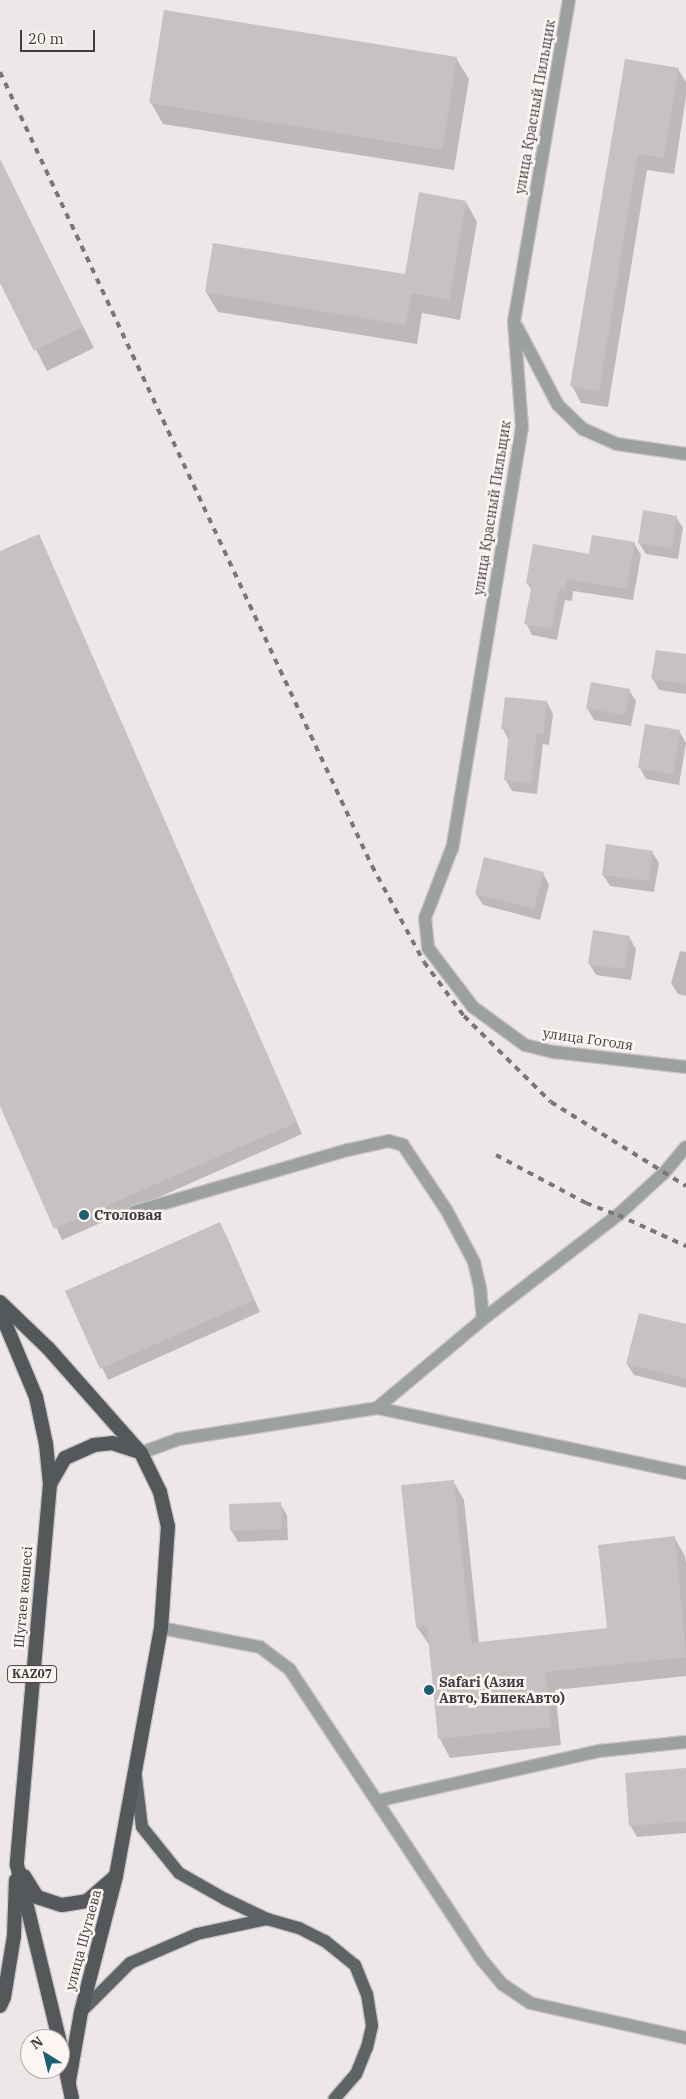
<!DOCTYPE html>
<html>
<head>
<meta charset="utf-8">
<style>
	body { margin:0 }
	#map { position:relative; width:686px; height:2099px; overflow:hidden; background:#eee7e7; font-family:"IBM Plex Serif",serif }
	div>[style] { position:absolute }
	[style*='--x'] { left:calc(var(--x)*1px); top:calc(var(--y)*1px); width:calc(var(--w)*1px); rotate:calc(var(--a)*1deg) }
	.shadow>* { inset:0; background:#0003 }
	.building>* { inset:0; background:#c8c1c1 }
	.roads { filter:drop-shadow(1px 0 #cbc5c5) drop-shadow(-1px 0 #cbc5c5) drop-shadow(0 1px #cbc5c5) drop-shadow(0 -1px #cbc5c5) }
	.service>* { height:12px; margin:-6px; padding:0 6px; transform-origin:6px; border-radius:6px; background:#9da0a1 }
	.minor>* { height:12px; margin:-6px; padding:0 6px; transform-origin:6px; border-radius:6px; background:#9da0a1 }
	.primary>* { height:12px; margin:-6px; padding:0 6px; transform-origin:6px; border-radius:6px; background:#5e6365 }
	.trunk>* { height:14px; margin:-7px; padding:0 7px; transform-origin:7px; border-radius:7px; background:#54585a }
	.rail>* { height:4px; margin-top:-2px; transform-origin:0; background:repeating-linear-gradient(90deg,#797676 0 6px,transparent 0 12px) }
	.dots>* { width:14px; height:14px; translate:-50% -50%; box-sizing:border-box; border:2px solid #fcf5f4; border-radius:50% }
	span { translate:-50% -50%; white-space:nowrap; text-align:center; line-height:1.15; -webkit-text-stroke:5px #fcf5f4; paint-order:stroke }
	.shield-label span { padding:1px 4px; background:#fcf5f4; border:1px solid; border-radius:4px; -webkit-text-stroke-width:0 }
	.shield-label { font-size:12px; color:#3e3c3c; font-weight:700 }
	.street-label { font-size:14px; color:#3e3c3c }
	.poi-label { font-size:14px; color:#3e3c3c; font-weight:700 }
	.left { translate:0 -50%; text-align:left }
	.north { position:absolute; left:20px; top:2029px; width:50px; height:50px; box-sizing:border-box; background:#fcf5f4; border:1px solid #b0abaa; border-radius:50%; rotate:324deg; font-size:14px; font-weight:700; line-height:20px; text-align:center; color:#3e3c3c }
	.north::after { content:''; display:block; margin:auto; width:18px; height:22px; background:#1d5f73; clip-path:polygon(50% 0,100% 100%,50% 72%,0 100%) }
	.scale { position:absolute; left:20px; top:30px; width:75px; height:22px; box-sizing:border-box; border:2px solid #3e3c3c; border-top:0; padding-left:6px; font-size:15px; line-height:18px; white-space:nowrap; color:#3e3c3c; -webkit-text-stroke:4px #fcf5f4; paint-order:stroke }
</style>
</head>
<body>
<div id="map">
	<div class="shadow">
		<div style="clip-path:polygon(456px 58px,469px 79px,454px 170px,163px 124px,151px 103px)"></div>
		<div style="clip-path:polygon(626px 60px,678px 69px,686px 82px,686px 97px,674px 174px,647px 170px,608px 407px,581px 403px,572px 386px)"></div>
		<div style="clip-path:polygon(13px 187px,94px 348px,47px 371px,0 280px,0 193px)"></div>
		<div style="clip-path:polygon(466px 202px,477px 222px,460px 320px,422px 313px,417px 344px,218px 312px,206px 292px,406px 276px)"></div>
		<div style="clip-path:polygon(676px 517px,683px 528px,678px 559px,646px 554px,639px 543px)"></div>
		<div style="clip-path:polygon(39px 535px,302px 1134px,62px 1240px,0 1103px,0 552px)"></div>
		<div style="clip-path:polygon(634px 543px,641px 555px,633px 600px,573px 591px,572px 601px,565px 600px,557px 640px,532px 635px,526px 623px,532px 591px,527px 583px)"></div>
		<div style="clip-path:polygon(686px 656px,686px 694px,659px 690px,653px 679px)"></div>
		<div style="clip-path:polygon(592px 683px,629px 690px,636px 701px,631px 726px,594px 720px,587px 708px)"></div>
		<div style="clip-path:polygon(547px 702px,553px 714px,549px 745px,543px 744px,537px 794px,512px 791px,505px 779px,509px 741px,503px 729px)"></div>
		<div style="clip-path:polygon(679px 731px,686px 743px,679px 785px,646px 779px,640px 768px)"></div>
		<div style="clip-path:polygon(652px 852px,659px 863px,654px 892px,610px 886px,603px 875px)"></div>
		<div style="clip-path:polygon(543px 873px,549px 885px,540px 920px,483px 905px,476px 894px)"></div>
		<div style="clip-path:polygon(629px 937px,636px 949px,631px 980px,596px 975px,589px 963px)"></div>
		<div style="clip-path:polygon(680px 951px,686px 952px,686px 996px,678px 994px,671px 983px)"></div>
		<div style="clip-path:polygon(226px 1235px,260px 1312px,108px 1380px,67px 1292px)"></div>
		<div style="clip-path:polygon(686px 1325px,686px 1388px,634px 1375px,627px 1364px)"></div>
		<div style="clip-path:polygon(453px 1481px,464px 1500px,479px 1643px,608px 1629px,674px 1537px,685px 1556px,686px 1564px,686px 1676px,555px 1690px,561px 1745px,450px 1758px,440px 1739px,430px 1646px,417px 1627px,403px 1486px)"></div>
		<div style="clip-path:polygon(280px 1504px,287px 1515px,288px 1540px,238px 1542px,231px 1530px)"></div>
		<div style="clip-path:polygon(686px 1769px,686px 1833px,637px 1837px,630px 1825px)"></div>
	</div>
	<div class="building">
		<div style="clip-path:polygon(164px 10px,457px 57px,442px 150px,149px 103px)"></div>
		<div style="clip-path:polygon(625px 59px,679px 68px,664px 158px,638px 154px,599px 391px,570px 386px)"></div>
		<div style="clip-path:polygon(0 159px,83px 327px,34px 351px,0 283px)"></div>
		<div style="clip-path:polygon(419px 192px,466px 201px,449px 300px,411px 293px,406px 325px,205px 292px,213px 243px,405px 274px)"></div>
		<div style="clip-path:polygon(643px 510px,677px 516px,672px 548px,638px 543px)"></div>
		<div style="clip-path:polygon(39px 534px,297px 1122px,54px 1229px,0 1106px,0 551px)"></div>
		<div style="clip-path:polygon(592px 535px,635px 542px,627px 589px,567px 580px,565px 590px,559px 589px,551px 629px,524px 624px,532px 584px,526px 583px,533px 544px,589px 554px)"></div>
		<div style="clip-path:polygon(656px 650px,686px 654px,686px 684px,651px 679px)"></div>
		<div style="clip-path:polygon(591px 682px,630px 689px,625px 715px,586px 708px)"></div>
		<div style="clip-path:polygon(505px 697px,547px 701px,543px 734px,537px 733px,531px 783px,504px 780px,509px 730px,501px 729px)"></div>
		<div style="clip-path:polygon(645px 724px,680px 730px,673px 774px,638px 768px)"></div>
		<div style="clip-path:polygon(606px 844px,653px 851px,648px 881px,602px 875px)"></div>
		<div style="clip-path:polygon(484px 857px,544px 872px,534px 909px,475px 894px)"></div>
		<div style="clip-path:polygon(593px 930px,630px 936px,624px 969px,588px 964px)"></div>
		<div style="clip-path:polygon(220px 1222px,254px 1300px,100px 1369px,65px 1291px)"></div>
		<div style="clip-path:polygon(639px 1313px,686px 1324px,686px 1379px,626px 1364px)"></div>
		<div style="clip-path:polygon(454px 1480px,471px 1643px,607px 1628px,598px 1545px,675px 1536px,686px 1657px,545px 1672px,551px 1727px,438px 1739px,427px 1626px,416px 1627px,401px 1485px)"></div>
		<div style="clip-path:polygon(281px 1502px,282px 1529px,230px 1531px,229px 1504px)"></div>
		<div style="clip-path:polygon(686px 1768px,686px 1821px,629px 1826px,625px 1773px)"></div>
	</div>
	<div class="roads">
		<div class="service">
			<div style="--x:134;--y:1212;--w:223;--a:-16.2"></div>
			<div style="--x:348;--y:1150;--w:42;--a:-12.4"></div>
			<div style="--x:389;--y:1141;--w:15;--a:16"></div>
			<div style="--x:403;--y:1145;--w:79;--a:56.3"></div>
			<div style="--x:447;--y:1211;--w:58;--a:62.1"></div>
			<div style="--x:474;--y:1262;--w:26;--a:77"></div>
			<div style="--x:480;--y:1287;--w:32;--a:85"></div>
			<div style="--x:377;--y:1408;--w:138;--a:-40"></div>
			<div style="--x:483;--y:1319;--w:170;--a:-37.6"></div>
			<div style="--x:618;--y:1215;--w:62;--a:-42.4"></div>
			<div style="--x:664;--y:1173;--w:34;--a:-50"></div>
			<div style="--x:161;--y:1628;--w:101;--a:10.9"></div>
			<div style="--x:260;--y:1647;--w:38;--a:37"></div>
			<div style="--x:290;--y:1670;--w:348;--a:56.5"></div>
			<div style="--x:482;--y:1960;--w:31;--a:50"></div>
			<div style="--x:502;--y:1984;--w:34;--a:34"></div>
			<div style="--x:530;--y:2003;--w:160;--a:12.6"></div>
			<div style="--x:377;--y:1801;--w:228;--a:-12.7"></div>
			<div style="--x:599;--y:1751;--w:87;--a:-5.9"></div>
		</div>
		<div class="minor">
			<div style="--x:569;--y:0;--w:326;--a:99.7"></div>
			<div style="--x:514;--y:321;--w:106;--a:85.7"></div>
			<div style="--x:522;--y:427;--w:427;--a:99.4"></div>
			<div style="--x:452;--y:848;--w:75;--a:111.1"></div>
			<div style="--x:425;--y:918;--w:30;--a:84"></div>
			<div style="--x:428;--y:948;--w:74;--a:52.7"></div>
			<div style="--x:473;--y:1007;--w:64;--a:36.2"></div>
			<div style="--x:525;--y:1045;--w:30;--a:14"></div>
			<div style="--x:554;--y:1052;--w:133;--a:6.5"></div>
			<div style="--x:517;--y:327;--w:88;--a:62.3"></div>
			<div style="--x:558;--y:405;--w:35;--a:44"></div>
			<div style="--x:583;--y:429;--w:37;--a:24"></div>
			<div style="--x:617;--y:444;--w:70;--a:8.2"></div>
			<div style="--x:141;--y:1453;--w:40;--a:-20.2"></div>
			<div style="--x:179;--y:1439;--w:200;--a:-8.9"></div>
			<div style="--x:377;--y:1408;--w:316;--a:11.9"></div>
		</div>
		<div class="primary">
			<div style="--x:136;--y:1777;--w:50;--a:83.2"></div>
			<div style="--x:142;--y:1827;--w:59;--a:51.2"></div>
			<div style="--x:179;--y:1873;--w:53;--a:29.5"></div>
			<div style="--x:225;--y:1899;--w:47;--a:25.5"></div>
			<div style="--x:267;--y:1919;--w:33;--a:16"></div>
			<div style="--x:299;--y:1928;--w:29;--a:27"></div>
			<div style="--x:325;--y:1941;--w:38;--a:39"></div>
			<div style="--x:355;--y:1965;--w:31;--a:68"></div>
			<div style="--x:367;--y:1994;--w:32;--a:81"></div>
			<div style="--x:372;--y:2026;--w:22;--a:103"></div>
			<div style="--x:367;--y:2047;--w:29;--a:112"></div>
			<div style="--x:356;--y:2074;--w:33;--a:131"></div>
			<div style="--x:81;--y:2012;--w:69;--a:-45"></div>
			<div style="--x:130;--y:1963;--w:73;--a:-23.4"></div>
			<div style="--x:197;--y:1934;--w:72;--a:-12.1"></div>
		</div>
		<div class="trunk">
			<div style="--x:0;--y:1302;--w:66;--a:43.8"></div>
			<div style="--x:48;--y:1348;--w:140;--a:48.5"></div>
			<div style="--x:141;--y:1453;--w:43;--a:64"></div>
			<div style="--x:160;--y:1492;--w:35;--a:77"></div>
			<div style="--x:168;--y:1526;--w:102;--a:93.9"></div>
			<div style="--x:161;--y:1628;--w:252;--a:100.3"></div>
			<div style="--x:116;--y:1876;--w:140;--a:104.4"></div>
			<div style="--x:81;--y:2012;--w:70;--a:99.9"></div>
			<div style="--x:0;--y:1311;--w:93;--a:67.3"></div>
			<div style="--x:36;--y:1397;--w:48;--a:78"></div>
			<div style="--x:46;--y:1444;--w:40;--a:84.3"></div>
			<div style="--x:50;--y:1484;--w:382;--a:95"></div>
			<div style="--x:17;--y:1865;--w:179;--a:76.4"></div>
			<div style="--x:50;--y:1484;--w:30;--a:-60"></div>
			<div style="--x:65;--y:1458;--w:32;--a:-24"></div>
			<div style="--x:94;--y:1445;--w:18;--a:-6"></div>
			<div style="--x:112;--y:1443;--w:26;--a:18"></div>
			<div style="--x:24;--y:1876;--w:25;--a:58"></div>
			<div style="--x:37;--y:1897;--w:26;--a:18"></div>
			<div style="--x:62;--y:1905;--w:25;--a:-9"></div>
			<div style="--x:87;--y:1901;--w:38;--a:-41"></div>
			<div style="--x:0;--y:2006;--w:10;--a:-66"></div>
			<div style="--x:4;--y:1997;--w:62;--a:-80.7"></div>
			<div style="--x:14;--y:1936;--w:56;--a:-88"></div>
			<div style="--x:60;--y:2042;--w:58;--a:78.1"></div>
		</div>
	</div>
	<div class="rail">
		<div style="--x:0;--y:72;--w:877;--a:64.9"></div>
		<div style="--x:372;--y:866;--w:109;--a:61.6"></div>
		<div style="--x:424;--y:962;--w:67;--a:53.5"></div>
		<div style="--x:464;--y:1016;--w:122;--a:44.7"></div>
		<div style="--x:551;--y:1102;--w:159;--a:31.9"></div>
		<div style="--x:496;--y:1155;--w:102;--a:28.1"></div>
		<div style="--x:586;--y:1203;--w:34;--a:21"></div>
		<div style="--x:618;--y:1215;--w:75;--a:24.5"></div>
	</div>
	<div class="dots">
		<div style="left:84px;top:1215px;background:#1d5f73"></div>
		<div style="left:429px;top:1690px;background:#1d5f73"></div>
	</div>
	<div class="shield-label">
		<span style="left:32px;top:1674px">KAZ07</span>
	</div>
	<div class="street-label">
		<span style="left:535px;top:107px;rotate:-80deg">улица Красный Пильщик</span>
		<span style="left:492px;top:508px;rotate:-81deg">улица Красный Пильщик</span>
		<span style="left:588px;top:1039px;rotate:8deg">улица Гоголя</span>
		<span style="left:23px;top:1597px;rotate:-85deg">Шугаев көшесі</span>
		<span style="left:83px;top:1940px;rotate:-75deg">улица Шугаева</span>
	</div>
	<div class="poi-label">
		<span class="left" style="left:94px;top:1215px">Столовая</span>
		<span class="left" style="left:439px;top:1690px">Safari (Азия<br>Авто, БипекАвто)</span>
	</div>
	<div class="north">N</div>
	<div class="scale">20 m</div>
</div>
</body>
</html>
